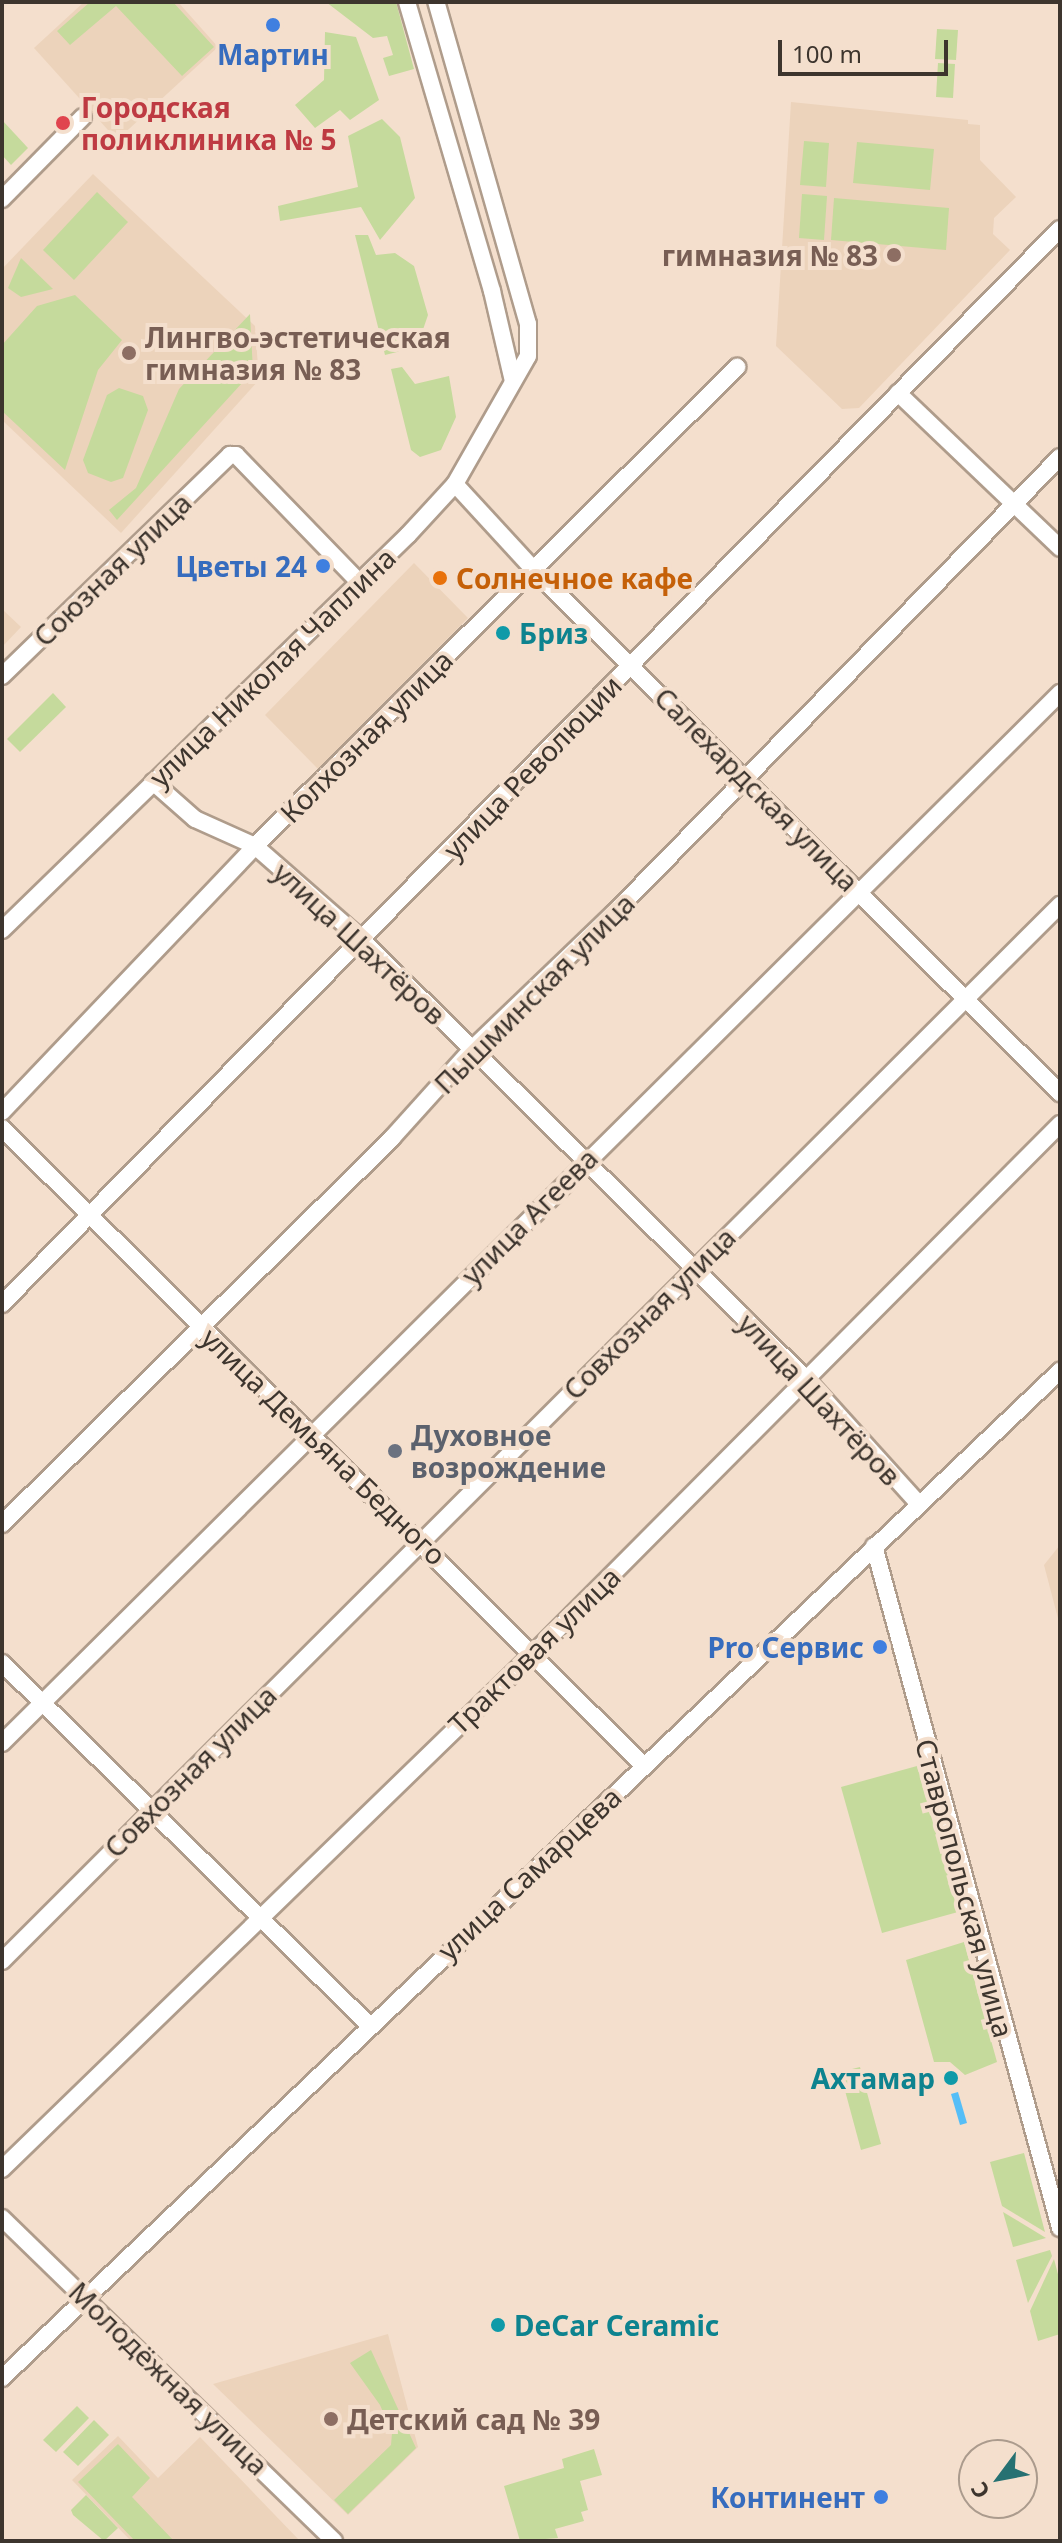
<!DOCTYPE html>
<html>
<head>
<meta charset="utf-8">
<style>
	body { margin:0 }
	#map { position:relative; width:1062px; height:2543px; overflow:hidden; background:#f4dfcd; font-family:"Noto Sans",sans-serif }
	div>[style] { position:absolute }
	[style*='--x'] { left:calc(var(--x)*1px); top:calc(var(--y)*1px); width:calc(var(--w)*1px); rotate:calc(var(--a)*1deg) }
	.built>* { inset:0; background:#ecd3bb }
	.green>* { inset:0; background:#c5da9c }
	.water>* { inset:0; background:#55bef7 }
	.roads { filter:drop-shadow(2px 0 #af9c8b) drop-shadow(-2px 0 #af9c8b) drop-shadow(0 2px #af9c8b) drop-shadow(0 -2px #af9c8b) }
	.minor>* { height:16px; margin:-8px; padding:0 8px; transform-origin:8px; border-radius:8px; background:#fff }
	.dots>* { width:22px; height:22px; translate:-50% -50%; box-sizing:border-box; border:4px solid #f4dfcd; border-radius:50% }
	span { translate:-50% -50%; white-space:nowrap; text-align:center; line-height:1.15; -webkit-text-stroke:8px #f4dfcd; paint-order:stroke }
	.shop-label { font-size:28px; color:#366cbe; font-weight:700 }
	.right { translate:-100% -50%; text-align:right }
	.health-label { font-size:28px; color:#be3a42; font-weight:700 }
	.left { translate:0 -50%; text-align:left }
	.education-label { font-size:28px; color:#785e54; font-weight:700 }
	.street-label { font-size:28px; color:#3d352e }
	.food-label { font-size:28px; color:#c56008; font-weight:700 }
	.culture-label { font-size:28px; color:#0d838f; font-weight:700 }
	.worship-label { font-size:28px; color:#5b616d; font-weight:700 }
	.frame { position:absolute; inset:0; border:4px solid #3d352e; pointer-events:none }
	.north { position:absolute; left:958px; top:2439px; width:80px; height:80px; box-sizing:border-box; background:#f4dfcd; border:2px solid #ab9b8d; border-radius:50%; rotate:238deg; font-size:22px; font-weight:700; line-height:32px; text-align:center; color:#3d352e }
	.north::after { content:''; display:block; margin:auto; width:28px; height:36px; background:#267172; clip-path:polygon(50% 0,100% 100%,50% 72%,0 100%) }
	.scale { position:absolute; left:778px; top:40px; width:170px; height:36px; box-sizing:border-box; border:4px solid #3d352e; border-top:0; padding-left:10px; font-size:24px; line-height:28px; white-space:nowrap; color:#3d352e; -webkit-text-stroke:6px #f4dfcd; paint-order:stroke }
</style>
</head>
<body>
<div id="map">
	<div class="built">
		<div style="clip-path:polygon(84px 2px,178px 2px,218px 47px,117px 140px,34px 48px)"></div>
		<div style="clip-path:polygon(791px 102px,968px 120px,968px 124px,980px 125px,980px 160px,1016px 197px,994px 218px,993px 234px,1010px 250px,859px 408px,842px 409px,776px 346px)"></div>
		<div style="clip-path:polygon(93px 174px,255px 326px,259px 380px,121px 533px,2px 420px,2px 269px)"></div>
		<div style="clip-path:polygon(414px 563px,468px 618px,318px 769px,265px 715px)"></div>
		<div style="clip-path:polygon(2px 609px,21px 627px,2px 647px)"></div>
		<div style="clip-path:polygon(1060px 1545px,1060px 1626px,1044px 1565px)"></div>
		<div style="clip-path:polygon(388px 2334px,418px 2447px,348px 2515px,213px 2384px)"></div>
		<div style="clip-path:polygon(118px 2436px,158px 2478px,200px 2437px,300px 2541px,131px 2541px,72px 2480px)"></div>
	</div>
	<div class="green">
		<div style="clip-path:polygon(90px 2px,173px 2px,214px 47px,182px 76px,116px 6px,70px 45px,57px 31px)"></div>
		<div style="clip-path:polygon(326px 2px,396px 2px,414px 69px,389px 76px,383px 58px,393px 55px,387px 36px,373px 38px)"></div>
		<div style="clip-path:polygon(937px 29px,958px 30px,956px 60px,935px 59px)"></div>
		<div style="clip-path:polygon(325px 32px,356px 37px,379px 100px,350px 120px,340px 110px,315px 128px,295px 105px,324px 80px)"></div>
		<div style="clip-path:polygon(938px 63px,955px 64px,953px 98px,936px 97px)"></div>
		<div style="clip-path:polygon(382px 119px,400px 137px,415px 198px,380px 240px,361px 207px,280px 221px,278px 206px,358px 187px,348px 136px)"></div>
		<div style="clip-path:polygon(2px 120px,28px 148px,11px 165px,2px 155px)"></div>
		<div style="clip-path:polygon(804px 141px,829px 143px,826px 187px,800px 185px)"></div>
		<div style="clip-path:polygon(857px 142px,934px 149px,930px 190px,853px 183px)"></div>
		<div style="clip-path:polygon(97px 192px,128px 222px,74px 280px,43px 250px)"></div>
		<div style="clip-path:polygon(802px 194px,827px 196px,824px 240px,799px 238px)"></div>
		<div style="clip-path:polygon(834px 198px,949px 208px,946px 250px,831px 240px)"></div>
		<div style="clip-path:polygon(355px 235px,368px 235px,376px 255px,395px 253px,414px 266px,428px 315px,417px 347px,385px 355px)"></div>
		<div style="clip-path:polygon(21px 258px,53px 289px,21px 297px,8px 288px)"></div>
		<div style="clip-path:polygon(75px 295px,122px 340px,98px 370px,65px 470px,2px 411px,2px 345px,37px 306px)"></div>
		<div style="clip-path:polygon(250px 314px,253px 371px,117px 520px,109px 510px,136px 488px,179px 389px)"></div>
		<div style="clip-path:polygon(402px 367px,415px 384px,449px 376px,456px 417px,441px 450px,420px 457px,411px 450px,391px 369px)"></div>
		<div style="clip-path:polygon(119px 388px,143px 396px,148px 410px,123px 478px,111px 482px,88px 473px,83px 460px,107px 395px)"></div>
		<div style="clip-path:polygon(53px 693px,66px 707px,20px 752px,7px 739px)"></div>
		<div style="clip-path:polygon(917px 1766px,958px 1912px,882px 1933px,841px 1787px)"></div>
		<div style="clip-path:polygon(964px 1942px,997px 2062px,965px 2075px,950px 2062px,934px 2062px,906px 1960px)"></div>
		<div style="clip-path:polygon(860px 2067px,881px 2144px,861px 2150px,840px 2072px)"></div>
		<div style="clip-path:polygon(1024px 2153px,1045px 2232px,1002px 2206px,990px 2162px)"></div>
		<div style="clip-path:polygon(1003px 2212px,1046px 2238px,1013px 2247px)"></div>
		<div style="clip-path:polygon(1050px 2250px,1052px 2256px,1028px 2303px,1016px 2260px)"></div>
		<div style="clip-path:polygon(1054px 2259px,1060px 2282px,1060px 2334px,1038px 2341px,1030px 2311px)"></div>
		<div style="clip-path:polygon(371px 2350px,416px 2448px,348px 2514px,334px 2500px,391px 2445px,392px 2433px,380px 2405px,350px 2363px)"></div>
		<div style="clip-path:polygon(77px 2406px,89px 2418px,56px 2452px,43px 2440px)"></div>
		<div style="clip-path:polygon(94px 2420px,109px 2435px,78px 2466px,63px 2452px)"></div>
		<div style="clip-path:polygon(118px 2444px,150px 2478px,132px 2497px,174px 2541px,135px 2541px,78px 2482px)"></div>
		<div style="clip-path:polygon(594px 2449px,602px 2475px,580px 2481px,588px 2510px,581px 2512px,584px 2521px,555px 2529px,558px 2538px,520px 2541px,504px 2486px,564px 2468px,562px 2459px)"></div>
		<div style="clip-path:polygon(86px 2495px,118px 2528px,104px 2541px,73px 2515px,71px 2510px)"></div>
	</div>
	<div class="water">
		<div style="clip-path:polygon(958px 2092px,967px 2123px,960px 2125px,951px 2094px)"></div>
	</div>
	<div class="roads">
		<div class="minor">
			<div style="--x:407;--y:2;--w:301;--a:73.6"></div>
			<div style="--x:492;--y:291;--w:92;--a:76.9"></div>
			<div style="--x:2;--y:199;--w:115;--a:-45.4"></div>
			<div style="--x:898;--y:393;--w:224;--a:43.7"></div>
			<div style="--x:455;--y:484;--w:117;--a:47.4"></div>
			<div style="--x:534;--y:570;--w:742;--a:44.84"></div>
			<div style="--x:2;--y:676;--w:318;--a:-44.1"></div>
			<div style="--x:230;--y:455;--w:6;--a:0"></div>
			<div style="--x:236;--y:455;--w:177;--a:45.9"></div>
			<div style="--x:153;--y:782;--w:56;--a:41.4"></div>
			<div style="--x:195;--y:819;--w:66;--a:24.2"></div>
			<div style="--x:255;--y:846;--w:138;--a:41.2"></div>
			<div style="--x:359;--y:937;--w:629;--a:44.68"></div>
			<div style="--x:806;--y:1379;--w:169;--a:47.9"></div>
			<div style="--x:2;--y:930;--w:566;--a:-44.21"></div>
			<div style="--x:408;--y:535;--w:69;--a:-47.3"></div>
			<div style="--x:455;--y:484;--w:147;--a:-60.3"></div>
			<div style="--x:528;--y:356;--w:32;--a:-90"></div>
			<div style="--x:528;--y:324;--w:335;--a:-105.9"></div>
			<div style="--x:2;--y:1112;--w:367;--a:-46.4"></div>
			<div style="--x:255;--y:846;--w:680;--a:-44.82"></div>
			<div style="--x:2;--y:1128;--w:905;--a:44.82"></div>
			<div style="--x:2;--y:1304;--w:1508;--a:-45.46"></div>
			<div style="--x:2;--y:1524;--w:549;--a:-44.7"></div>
			<div style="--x:392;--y:1138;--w:120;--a:-48"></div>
			<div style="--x:472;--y:1049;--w:195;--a:-43.8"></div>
			<div style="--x:613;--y:914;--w:639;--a:-45.63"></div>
			<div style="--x:874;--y:1546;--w:707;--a:74.74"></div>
			<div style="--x:2;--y:1663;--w:514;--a:44.61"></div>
			<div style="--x:2;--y:1743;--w:1491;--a:-44.78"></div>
			<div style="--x:2;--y:1961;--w:1495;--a:-44.95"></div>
			<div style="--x:2;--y:2169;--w:741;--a:-44.13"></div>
			<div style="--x:534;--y:1653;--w:746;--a:-45.16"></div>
			<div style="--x:2;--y:2218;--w:463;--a:44.2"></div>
			<div style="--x:2;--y:2378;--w:1461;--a:-43.59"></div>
		</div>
	</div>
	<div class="dots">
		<div style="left:273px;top:25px;background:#3f7fe0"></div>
		<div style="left:63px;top:123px;background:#e0444e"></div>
		<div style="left:894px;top:255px;background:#8d6e63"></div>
		<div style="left:129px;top:353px;background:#8d6e63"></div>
		<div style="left:323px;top:566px;background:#3f7fe0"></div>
		<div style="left:440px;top:578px;background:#e8710a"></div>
		<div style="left:503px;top:633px;background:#0f9aa8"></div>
		<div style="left:395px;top:1451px;background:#6b7280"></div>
		<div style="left:880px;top:1647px;background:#3f7fe0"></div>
		<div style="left:951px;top:2078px;background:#0f9aa8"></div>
		<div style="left:498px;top:2325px;background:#0f9aa8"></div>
		<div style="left:331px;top:2419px;background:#8d6e63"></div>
		<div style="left:881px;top:2497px;background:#3f7fe0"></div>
	</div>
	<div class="shop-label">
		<span style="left:273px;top:54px">Мартин</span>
		<span class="right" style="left:307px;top:566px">Цветы 24</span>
		<span class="right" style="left:864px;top:1647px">Pro Сервис</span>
		<span class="right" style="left:865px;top:2497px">Континент</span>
	</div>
	<div class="health-label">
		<span class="left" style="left:81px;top:123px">Городская<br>поликлиника № 5</span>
	</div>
	<div class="education-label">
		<span class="right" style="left:878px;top:255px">гимназия № 83</span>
		<span class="left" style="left:145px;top:353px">Лингво-эстетическая<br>гимназия № 83</span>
		<span class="left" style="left:347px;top:2419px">Детский сад № 39</span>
	</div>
	<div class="street-label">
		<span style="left:112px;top:569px;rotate:-44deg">Союзная улица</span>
		<span style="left:272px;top:667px;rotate:-44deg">улица Николая Чаплина</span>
		<span style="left:366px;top:736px;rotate:-45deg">Колхозная улица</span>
		<span style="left:532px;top:767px;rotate:-46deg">улица Революции</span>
		<span style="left:757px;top:789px;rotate:45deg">Салехардская улица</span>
		<span style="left:360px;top:943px;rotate:43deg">улица Шахтёров</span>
		<span style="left:534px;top:993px;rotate:-45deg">Пышминская улица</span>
		<span style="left:529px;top:1216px;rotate:-45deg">улица Агеева</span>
		<span style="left:649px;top:1313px;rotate:-45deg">Совхозная улица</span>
		<span style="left:820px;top:1399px;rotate:47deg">улица Шахтёров</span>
		<span style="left:324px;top:1446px;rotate:44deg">улица Демьяна Бедного</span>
		<span style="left:534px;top:1650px;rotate:-44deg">Трактовая улица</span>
		<span style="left:190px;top:1771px;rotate:-45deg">Совхозная улица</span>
		<span style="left:529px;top:1873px;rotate:-43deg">улица Самарцева</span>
		<span style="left:965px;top:1888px;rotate:75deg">Ставропольская улица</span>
		<span style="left:169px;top:2378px;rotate:44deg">Молодёжная улица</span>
	</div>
	<div class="food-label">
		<span class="left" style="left:456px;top:578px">Солнечное кафе</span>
	</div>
	<div class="culture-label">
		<span class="left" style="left:519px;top:633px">Бриз</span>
		<span class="right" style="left:935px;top:2078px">Ахтамар</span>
		<span class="left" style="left:514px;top:2325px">DeCar Ceramic</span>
	</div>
	<div class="worship-label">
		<span class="left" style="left:411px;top:1451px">Духовное<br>возрождение</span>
	</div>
	<div class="frame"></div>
	<div class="north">С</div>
	<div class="scale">100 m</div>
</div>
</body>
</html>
